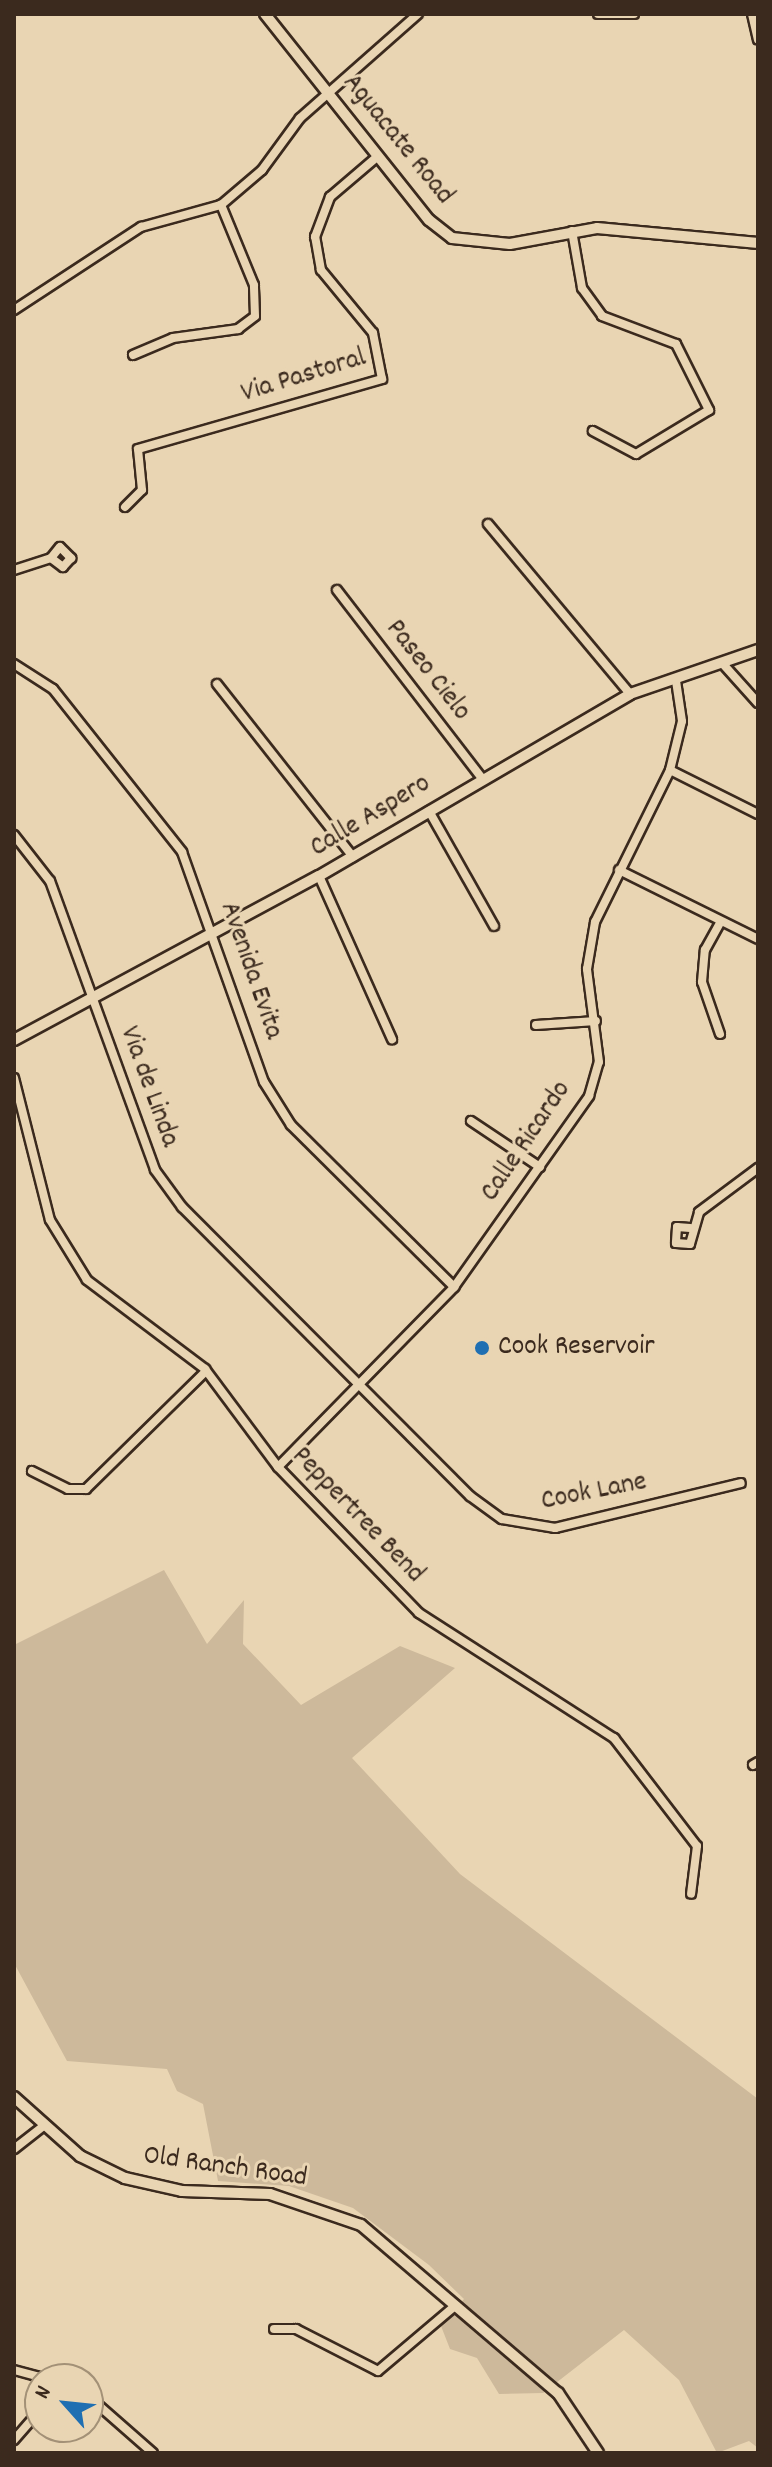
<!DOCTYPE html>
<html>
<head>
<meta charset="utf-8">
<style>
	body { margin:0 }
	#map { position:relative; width:772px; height:2467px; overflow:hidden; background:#e9d5b3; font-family:Dekko,sans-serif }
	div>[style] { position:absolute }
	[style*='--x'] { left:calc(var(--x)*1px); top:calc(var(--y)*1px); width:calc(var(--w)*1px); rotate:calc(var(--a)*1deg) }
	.green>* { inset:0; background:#cdb99b }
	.roads { filter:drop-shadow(2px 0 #3b2a1e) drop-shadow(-2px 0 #3b2a1e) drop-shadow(0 2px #3b2a1e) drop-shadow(0 -2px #3b2a1e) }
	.minor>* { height:8px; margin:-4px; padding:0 4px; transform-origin:4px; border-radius:4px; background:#e9d5b3 }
	.tertiary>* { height:10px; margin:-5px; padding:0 5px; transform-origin:5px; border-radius:5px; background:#e9d5b3 }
	.dots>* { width:22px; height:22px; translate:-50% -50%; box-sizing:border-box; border:4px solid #e9d5b3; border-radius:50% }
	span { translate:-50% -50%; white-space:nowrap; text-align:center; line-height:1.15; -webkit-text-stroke:6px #e9d5b3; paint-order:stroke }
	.street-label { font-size:28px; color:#3b2a1e }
	.poi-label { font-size:28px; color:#3b2a1e }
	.left { translate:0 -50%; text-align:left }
	.frame { position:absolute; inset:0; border:16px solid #3b2a1e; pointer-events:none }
	.north { position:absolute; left:24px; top:2363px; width:80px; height:80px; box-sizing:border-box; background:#e9d5b3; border:2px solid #a39177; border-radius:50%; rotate:297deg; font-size:22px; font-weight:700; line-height:32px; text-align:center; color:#3b2a1e }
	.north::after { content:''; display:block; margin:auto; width:28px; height:36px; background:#1f6fb2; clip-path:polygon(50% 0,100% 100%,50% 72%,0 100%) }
</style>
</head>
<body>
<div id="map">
	<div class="green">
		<div style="clip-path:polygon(164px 1570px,207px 1644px,244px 1600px,243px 1644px,301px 1705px,400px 1646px,455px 1668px,352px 1758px,460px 1874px,758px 2099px,758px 2448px,749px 2441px,717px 2453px,679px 2380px,624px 2330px,543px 2393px,499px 2394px,477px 2358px,450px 2349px,441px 2326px,464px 2299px,429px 2265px,353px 2208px,289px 2186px,218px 2181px,203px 2104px,177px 2091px,167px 2069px,67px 2061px,14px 1963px,14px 1645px)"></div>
	</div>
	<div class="roads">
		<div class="minor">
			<div style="--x:598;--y:14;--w:36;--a:0"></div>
			<div style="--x:752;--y:14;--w:26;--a:77"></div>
			<div style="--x:572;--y:231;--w:58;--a:80"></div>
			<div style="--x:582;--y:288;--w:34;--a:54"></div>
			<div style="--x:602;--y:316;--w:79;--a:20.7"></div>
			<div style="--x:676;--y:344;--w:74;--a:63.4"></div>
			<div style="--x:709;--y:410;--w:85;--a:148.9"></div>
			<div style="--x:636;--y:454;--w:49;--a:-151.9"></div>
			<div style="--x:14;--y:310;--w:152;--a:-33.2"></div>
			<div style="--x:141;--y:227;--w:83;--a:-15.4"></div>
			<div style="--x:221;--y:205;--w:54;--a:-40.5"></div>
			<div style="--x:262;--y:170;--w:64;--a:-53.8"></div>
			<div style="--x:300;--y:118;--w:157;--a:-41.4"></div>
			<div style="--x:133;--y:355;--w:43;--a:-23"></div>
			<div style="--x:173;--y:338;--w:66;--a:-7.9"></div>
			<div style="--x:238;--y:329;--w:21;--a:-37"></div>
			<div style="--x:255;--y:316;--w:31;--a:-92"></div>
			<div style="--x:254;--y:285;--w:87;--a:-112.4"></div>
			<div style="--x:125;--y:507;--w:24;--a:-45"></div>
			<div style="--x:142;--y:490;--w:41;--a:-95.6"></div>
			<div style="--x:138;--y:449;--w:254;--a:-16"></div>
			<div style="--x:382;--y:379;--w:47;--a:-101.1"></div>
			<div style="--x:373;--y:333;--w:82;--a:-129.5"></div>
			<div style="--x:321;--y:270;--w:34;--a:-100"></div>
			<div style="--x:315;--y:237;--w:43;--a:-69.4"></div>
			<div style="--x:330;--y:197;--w:63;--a:-40.5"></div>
			<div style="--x:488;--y:524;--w:222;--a:50.1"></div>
			<div style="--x:14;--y:570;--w:39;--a:-18"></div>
			<div style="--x:51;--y:558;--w:14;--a:-51"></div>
			<div style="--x:60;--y:547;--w:16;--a:45"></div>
			<div style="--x:71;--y:558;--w:12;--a:132"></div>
			<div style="--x:63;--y:567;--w:15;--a:-143"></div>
			<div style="--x:337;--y:590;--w:237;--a:52.4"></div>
			<div style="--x:14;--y:664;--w:46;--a:32.7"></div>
			<div style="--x:53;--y:689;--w:208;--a:51.6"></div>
			<div style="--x:182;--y:852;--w:244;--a:70.4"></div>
			<div style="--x:264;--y:1082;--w:51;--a:57.9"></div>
			<div style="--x:291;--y:1125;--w:230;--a:44.8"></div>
			<div style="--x:723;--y:664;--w:52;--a:48.1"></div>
			<div style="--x:217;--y:684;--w:220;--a:51.8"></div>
			<div style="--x:670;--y:770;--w:98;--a:26.6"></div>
			<div style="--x:429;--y:811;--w:132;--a:60.5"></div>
			<div style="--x:14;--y:835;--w:58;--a:52"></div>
			<div style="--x:50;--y:881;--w:307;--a:70"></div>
			<div style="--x:155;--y:1170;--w:46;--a:53.9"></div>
			<div style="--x:182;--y:1207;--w:408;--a:45.1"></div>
			<div style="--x:470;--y:1496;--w:39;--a:36"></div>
			<div style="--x:502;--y:1519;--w:54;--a:9.6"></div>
			<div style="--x:555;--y:1528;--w:191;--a:-13.6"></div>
			<div style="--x:619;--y:870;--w:155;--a:26.4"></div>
			<div style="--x:319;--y:876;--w:179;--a:65.9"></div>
			<div style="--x:536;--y:1025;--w:60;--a:-3.8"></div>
			<div style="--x:720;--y:1034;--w:55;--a:-109.1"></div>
			<div style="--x:702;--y:982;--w:32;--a:-85"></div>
			<div style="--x:705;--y:950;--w:33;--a:-61"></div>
			<div style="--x:14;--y:1078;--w:146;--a:75.8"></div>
			<div style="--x:50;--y:1220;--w:70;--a:58.3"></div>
			<div style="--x:87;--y:1280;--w:148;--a:37"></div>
			<div style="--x:205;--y:1369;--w:122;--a:53.3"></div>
			<div style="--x:278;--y:1467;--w:203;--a:46"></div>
			<div style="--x:419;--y:1613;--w:232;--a:32.7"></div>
			<div style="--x:614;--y:1738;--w:136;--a:52.5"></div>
			<div style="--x:697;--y:1846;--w:48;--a:97.1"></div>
			<div style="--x:471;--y:1121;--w:83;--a:33.7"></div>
			<div style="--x:690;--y:1228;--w:13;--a:-176"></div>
			<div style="--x:677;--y:1227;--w:16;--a:94"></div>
			<div style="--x:676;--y:1243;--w:14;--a:4"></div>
			<div style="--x:690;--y:1244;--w:33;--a:-74"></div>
			<div style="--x:699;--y:1212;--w:74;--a:-36.7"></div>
			<div style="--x:278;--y:1467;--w:252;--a:-45.6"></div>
			<div style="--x:454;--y:1287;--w:234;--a:-54.7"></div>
			<div style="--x:589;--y:1096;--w:35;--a:-74"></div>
			<div style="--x:599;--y:1062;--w:94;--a:-97.4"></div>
			<div style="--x:587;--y:969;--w:48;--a:-80.3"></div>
			<div style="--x:595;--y:922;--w:169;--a:-63.7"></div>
			<div style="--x:670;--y:770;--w:50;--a:-76.2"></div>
			<div style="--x:682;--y:721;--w:40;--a:-98.5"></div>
			<div style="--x:32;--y:1471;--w:40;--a:26.6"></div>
			<div style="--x:68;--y:1489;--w:18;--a:0"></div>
			<div style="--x:86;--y:1489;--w:168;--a:-44.5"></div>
			<div style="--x:753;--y:1765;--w:6;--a:-31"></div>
			<div style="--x:14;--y:2149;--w:36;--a:-38"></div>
			<div style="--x:274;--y:2329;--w:22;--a:0"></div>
			<div style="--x:296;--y:2329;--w:92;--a:27.1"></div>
			<div style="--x:378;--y:2371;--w:102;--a:-40.2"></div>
			<div style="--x:14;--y:2370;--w:35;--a:15"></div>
			<div style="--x:88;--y:2396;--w:86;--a:41.2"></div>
			<div style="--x:14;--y:2440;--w:40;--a:-49"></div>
		</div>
		<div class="tertiary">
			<div style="--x:265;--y:14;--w:263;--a:51.5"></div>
			<div style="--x:429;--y:220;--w:29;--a:38"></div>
			<div style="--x:452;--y:238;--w:58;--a:5.9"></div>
			<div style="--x:510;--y:244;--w:88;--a:-10.4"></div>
			<div style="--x:597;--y:228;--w:162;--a:5.3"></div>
			<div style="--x:14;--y:1040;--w:346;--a:-28.3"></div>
			<div style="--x:319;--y:876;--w:360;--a:-30.3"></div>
			<div style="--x:630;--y:694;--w:135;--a:-19"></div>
			<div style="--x:14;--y:2097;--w:89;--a:41.8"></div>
			<div style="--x:80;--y:2156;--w:50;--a:26.1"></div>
			<div style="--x:125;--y:2178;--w:58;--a:12.8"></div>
			<div style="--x:182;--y:2191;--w:88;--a:2"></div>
			<div style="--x:270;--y:2194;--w:96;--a:18.8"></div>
			<div style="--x:361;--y:2225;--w:259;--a:40.5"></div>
			<div style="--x:558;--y:2393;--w:72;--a:56.3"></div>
		</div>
	</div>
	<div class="dots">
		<div style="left:482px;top:1348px;background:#1f6fb2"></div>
	</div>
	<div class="street-label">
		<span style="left:397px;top:140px;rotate:51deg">Aguacate Road</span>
		<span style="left:304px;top:377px;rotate:-17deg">Via Pastoral</span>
		<span style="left:427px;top:671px;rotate:52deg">Paseo Cielo</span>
		<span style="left:371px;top:817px;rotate:-31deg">Calle Aspero</span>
		<span style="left:250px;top:971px;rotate:71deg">Avenida Evita</span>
		<span style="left:148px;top:1087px;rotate:70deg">Via de Linda</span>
		<span style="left:527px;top:1142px;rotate:-56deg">Calle Ricardo</span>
		<span style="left:594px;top:1493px;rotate:-11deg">Cook Lane</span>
		<span style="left:357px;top:1516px;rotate:46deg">Peppertree Bend</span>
		<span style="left:225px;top:2168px;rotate:8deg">Old Ranch Road</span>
	</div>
	<div class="poi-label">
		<span class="left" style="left:498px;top:1348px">Cook Reservoir</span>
	</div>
	<div class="frame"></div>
	<div class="north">N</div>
</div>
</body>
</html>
